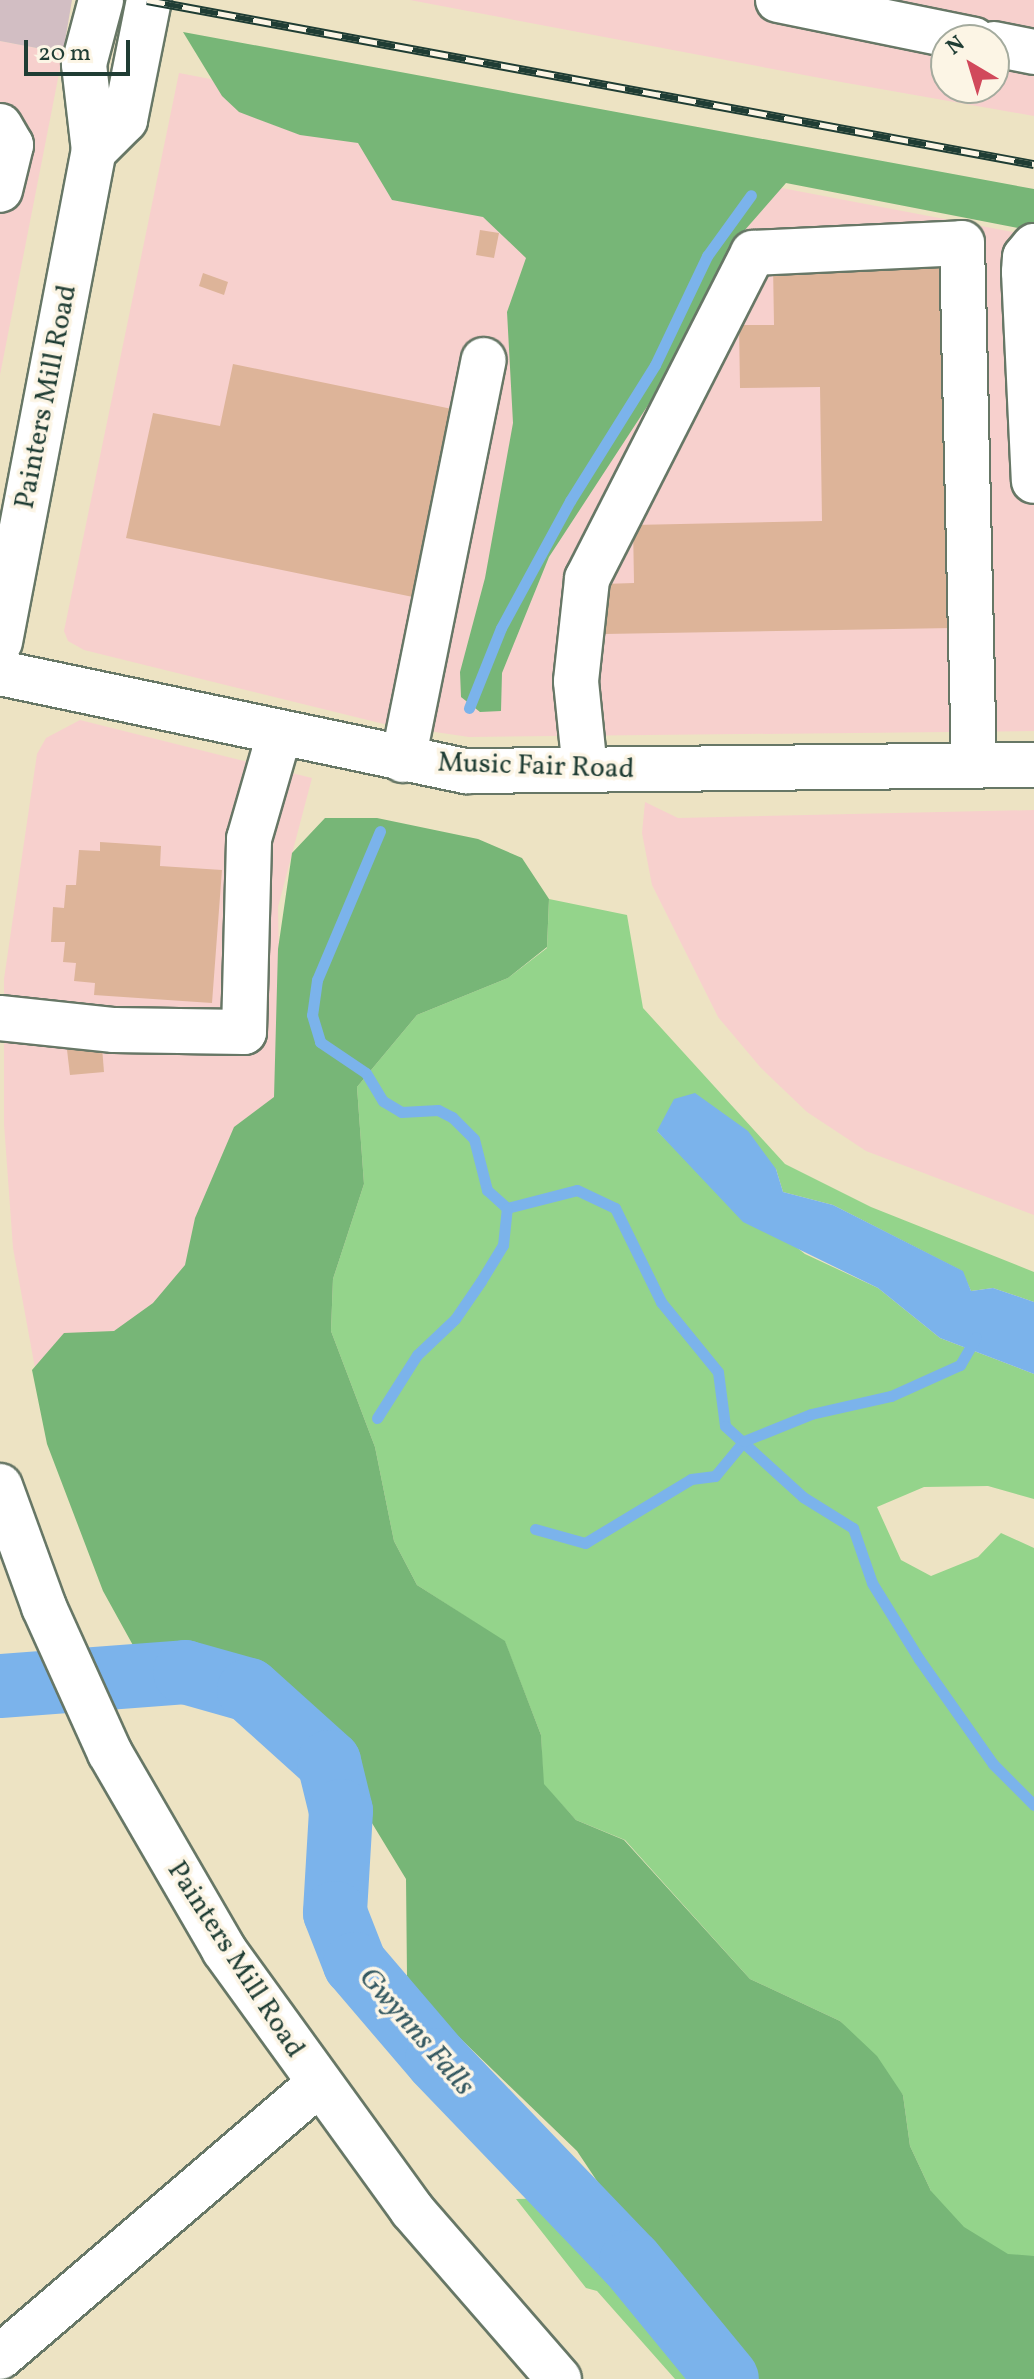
<!DOCTYPE html>
<html>
<head>
<meta charset="utf-8">
<style>
	body { margin:0 }
	#map { position:relative; width:1034px; height:2379px; overflow:hidden; background:#ede3c3; font-family:Vollkorn,serif }
	div>[style] { position:absolute }
	[style*='--x'] { left:calc(var(--x)*1px); top:calc(var(--y)*1px); width:calc(var(--w)*1px); rotate:calc(var(--a)*1deg) }
	.built>* { inset:0; background:#f7d0cd }
	.industrial>* { inset:0; background:#d2bec3 }
	.green>* { inset:0; background:#94d48b }
	.forest>* { inset:0; background:#77b677 }
	.water>* { inset:0; background:#7bb3eb }
	.stream>* { height:11px; margin:-5.5px; padding:0 5.5px; transform-origin:5.5px; border-radius:5.5px; background:#7bb3eb }
	.river>* { height:64px; margin:-32px; padding:0 32px; transform-origin:32px; border-radius:32px; background:#7bb3eb }
	.building>* { inset:0; background:#ddb499 }
	.roads { filter:drop-shadow(2px 0 #677766) drop-shadow(-2px 0 #677766) drop-shadow(0 2px #677766) drop-shadow(0 -2px #677766) }
	.minor>* { height:44px; margin:-22px; padding:0 22px; transform-origin:22px; border-radius:22px; background:#fff }
	.major>* { height:44px; margin:-22px; padding:0 22px; transform-origin:22px; border-radius:22px; background:#fff }
	.rail>* { height:9px; margin-top:-4.5px; transform-origin:0; background:repeating-linear-gradient(90deg,#fcf5e5 0 18px,#1f3d34 0 36px); box-sizing:border-box; border-block:2px solid #1f3d34 }
	span { translate:-50% -50%; white-space:nowrap; text-align:center; line-height:1.15; -webkit-text-stroke:7px #fcf5e5; paint-order:stroke }
	.street-label { font-size:28px; color:#1f3d34 }
	.water-label { font-size:30px; color:#365a62; font-style:italic }
	.north { position:absolute; left:930px; top:24px; width:80px; height:80px; box-sizing:border-box; background:#fcf5e5; border:2px solid #a4ab9e; border-radius:50%; rotate:322deg; font-size:22px; font-weight:700; line-height:32px; text-align:center; color:#1f3d34 }
	.north::after { content:''; display:block; margin:auto; width:28px; height:36px; background:#d1495b; clip-path:polygon(50% 0,100% 100%,50% 72%,0 100%) }
	.scale { position:absolute; left:24px; top:40px; width:106px; height:36px; box-sizing:border-box; border:4px solid #1f3d34; border-top:0; padding-left:10px; font-size:24px; line-height:28px; white-space:nowrap; color:#1f3d34; -webkit-text-stroke:6px #fcf5e5; paint-order:stroke }
</style>
</head>
<body>
<div id="map">
	<div class="built">
		<div style="clip-path:polygon(evenodd,410px 0,1034px 0,1034px 116px,841px 82px,410px 0,946px 40px,994px 40px,994px 88px,946px 88px,946px 40px)"></div>
		<div style="clip-path:polygon(0 41px,63px 53px,0 375px)"></div>
		<div style="clip-path:polygon(179px 73px,1034px 236px,1034px 731px,469px 737px,388px 725px,84px 650px,68px 641px,64px 631px)"></div>
		<div style="clip-path:polygon(80px 720px,312px 778px,278px 907px,289px 1425px,39px 1390px,13px 1248px,4px 1124px,4px 979px,37px 754px,46px 738px)"></div>
		<div style="clip-path:polygon(645px 802px,678px 818px,1034px 810px,1034px 1215px,866px 1151px,807px 1112px,761px 1068px,718px 1017px,652px 885px,642px 833px)"></div>
	</div>
	<div class="industrial">
		<div style="clip-path:polygon(0 0,72px 0,63px 53px,0 41px)"></div>
	</div>
	<div class="green">
		<div style="clip-path:polygon(549px 899px,627px 915px,643px 1008px,785px 1164px,871px 1207px,1034px 1272px,1034px 1302px,993px 1288px,971px 1291px,962px 1271px,833px 1205px,783px 1192px,776px 1169px,657px 1131px,697px 1170px,805px 1254px,878px 1288px,940px 1338px,1034px 1374px,1034px 1499px,988px 1486px,924px 1487px,877px 1507px,901px 1560px,931px 1576px,978px 1557px,1001px 1533px,1034px 1548px,1034px 2379px,675px 2379px,597px 2291px,586px 2288px,516px 2199px,931px 2191px,910px 2146px,903px 2095px,840px 2021px,750px 1979px,625px 1840px,576px 1820px,543px 1784px,541px 1735px,505px 1642px,417px 1585px,394px 1541px,375px 1447px,331px 1331px,333px 1279px,364px 1184px,357px 1087px,417px 1015px,508px 978px,547px 948px)"></div>
	</div>
	<div class="forest">
		<div style="clip-path:polygon(183px 32px,1034px 189px,1034px 231px,786px 183px,730px 247px,656px 393px,549px 557px,502px 673px,501px 711px,480px 712px,461px 697px,460px 672px,485px 578px,513px 423px,507px 312px,526px 258px,483px 217px,392px 200px,358px 143px,300px 135px,239px 112px,222px 96px)"></div>
		<div style="clip-path:polygon(325px 818px,377px 818px,478px 839px,522px 858px,549px 899px,547px 947px,508px 978px,417px 1015px,357px 1087px,364px 1184px,333px 1279px,331px 1331px,375px 1447px,394px 1541px,417px 1585px,505px 1641px,541px 1735px,544px 1784px,576px 1820px,624px 1840px,750px 1979px,840px 2021px,877px 2056px,903px 2095px,910px 2146px,931px 2191px,964px 2227px,1008px 2254px,1034px 2256px,1034px 2379px,729px 2379px,577px 2151px,436px 2015px,407px 1976px,406px 1879px,305px 1713px,269px 1679px,140px 1658px,103px 1591px,47px 1444px,32px 1370px,64px 1333px,114px 1331px,153px 1303px,185px 1265px,195px 1218px,234px 1127px,274px 1097px,278px 949px,292px 853px)"></div>
	</div>
	<div class="water">
		<div style="clip-path:polygon(695px 1093px,748px 1131px,776px 1169px,783px 1192px,833px 1205px,963px 1271px,971px 1291px,993px 1288px,1034px 1302px,1034px 1374px,940px 1338px,878px 1288px,743px 1222px,657px 1131px,674px 1099px)"></div>
	</div>
	<div class="stream">
		<div style="--x:469;--y:708;--w:86;--a:-68.2"></div>
		<div style="--x:501;--y:628;--w:145;--a:-61.5"></div>
		<div style="--x:570;--y:501;--w:160;--a:-58"></div>
		<div style="--x:655;--y:365;--w:121;--a:-64.5"></div>
		<div style="--x:707;--y:256;--w:75;--a:-54.2"></div>
		<div style="--x:380;--y:831;--w:162;--a:112.9"></div>
		<div style="--x:317;--y:980;--w:35;--a:98"></div>
		<div style="--x:312;--y:1015;--w:28;--a:73"></div>
		<div style="--x:320;--y:1042;--w:55;--a:34"></div>
		<div style="--x:366;--y:1073;--w:33;--a:59"></div>
		<div style="--x:383;--y:1101;--w:21;--a:31"></div>
		<div style="--x:401;--y:1112;--w:37;--a:-3"></div>
		<div style="--x:438;--y:1110;--w:16;--a:27"></div>
		<div style="--x:452;--y:1117;--w:31;--a:45"></div>
		<div style="--x:474;--y:1139;--w:53;--a:75.7"></div>
		<div style="--x:487;--y:1190;--w:27;--a:42"></div>
		<div style="--x:507;--y:1208;--w:72;--a:-14.4"></div>
		<div style="--x:577;--y:1190;--w:42;--a:25.3"></div>
		<div style="--x:615;--y:1208;--w:105;--a:63.9"></div>
		<div style="--x:661;--y:1302;--w:90;--a:50.8"></div>
		<div style="--x:718;--y:1372;--w:54;--a:82.6"></div>
		<div style="--x:725;--y:1426;--w:105;--a:42.3"></div>
		<div style="--x:803;--y:1497;--w:59;--a:31.8"></div>
		<div style="--x:853;--y:1528;--w:58;--a:70.9"></div>
		<div style="--x:872;--y:1583;--w:89;--a:58.3"></div>
		<div style="--x:919;--y:1659;--w:128;--a:54.8"></div>
		<div style="--x:993;--y:1764;--w:58;--a:45"></div>
		<div style="--x:377;--y:1418;--w:75;--a:-57.6"></div>
		<div style="--x:417;--y:1355;--w:52;--a:-43.5"></div>
		<div style="--x:455;--y:1319;--w:46;--a:-55.6"></div>
		<div style="--x:481;--y:1281;--w:42;--a:-58.6"></div>
		<div style="--x:503;--y:1245;--w:37;--a:-84"></div>
		<div style="--x:535;--y:1529;--w:52;--a:15.6"></div>
		<div style="--x:585;--y:1543;--w:124;--a:-31.1"></div>
		<div style="--x:691;--y:1479;--w:24;--a:-7"></div>
		<div style="--x:715;--y:1476;--w:45;--a:-50.4"></div>
		<div style="--x:744;--y:1441;--w:72;--a:-21.9"></div>
		<div style="--x:811;--y:1414;--w:82;--a:-12.7"></div>
		<div style="--x:891;--y:1396;--w:76;--a:-24.2"></div>
		<div style="--x:960;--y:1365;--w:32;--a:-60"></div>
	</div>
	<div class="river">
		<div style="--x:0;--y:1686;--w:186;--a:-4.3"></div>
		<div style="--x:185;--y:1672;--w:66;--a:15.7"></div>
		<div style="--x:249;--y:1690;--w:108;--a:42"></div>
		<div style="--x:329;--y:1762;--w:50;--a:76.2"></div>
		<div style="--x:341;--y:1811;--w:102;--a:93.4"></div>
		<div style="--x:335;--y:1913;--w:55;--a:68.6"></div>
		<div style="--x:355;--y:1964;--w:126;--a:49.5"></div>
		<div style="--x:437;--y:2060;--w:280;--a:46.2"></div>
		<div style="--x:631;--y:2262;--w:151;--a:50.6"></div>
	</div>
	<div class="building">
		<div style="clip-path:polygon(480px 230px,499px 233px,494px 258px,476px 255px)"></div>
		<div style="clip-path:polygon(946px 262px,952px 628px,604px 634px,603px 584px,634px 583px,633px 525px,822px 521px,820px 387px,740px 388px,739px 325px,774px 325px,773px 265px)"></div>
		<div style="clip-path:polygon(203px 273px,228px 282px,224px 295px,199px 286px)"></div>
		<div style="clip-path:polygon(233px 364px,452px 409px,413px 597px,126px 538px,153px 413px,220px 426px)"></div>
		<div style="clip-path:polygon(100px 842px,161px 846px,160px 866px,222px 870px,212px 1003px,94px 995px,95px 983px,74px 981px,76px 963px,63px 962px,65px 942px,51px 942px,53px 907px,64px 908px,66px 885px,76px 885px,79px 850px,100px 851px)"></div>
		<div style="clip-path:polygon(102px 1047px,104px 1072px,70px 1075px,67px 1050px)"></div>
	</div>
	<div class="roads">
		<div class="minor">
			<div style="--x:778;--y:0;--w:200;--a:11.5"></div>
			<div style="--x:994;--y:44;--w:41;--a:11.3"></div>
			<div style="--x:0;--y:126;--w:22;--a:60"></div>
			<div style="--x:11;--y:145;--w:46;--a:103.7"></div>
			<div style="--x:1034;--y:246;--w:14;--a:129"></div>
			<div style="--x:1025;--y:257;--w:15;--a:94"></div>
			<div style="--x:1024;--y:272;--w:209;--a:87.3"></div>
			<div style="--x:0;--y:673;--w:477;--a:11.9"></div>
			<div style="--x:467;--y:771;--w:567;--a:-0.61"></div>
			<div style="--x:403;--y:760;--w:408;--a:-78.6"></div>
			<div style="--x:585;--y:770;--w:89;--a:-95.8"></div>
			<div style="--x:576;--y:681;--w:103;--a:-83.8"></div>
			<div style="--x:587;--y:579;--w:366;--a:-63"></div>
			<div style="--x:753;--y:253;--w:209;--a:-2.7"></div>
			<div style="--x:962;--y:243;--w:523;--a:88.69"></div>
			<div style="--x:0;--y:1018;--w:115;--a:6"></div>
			<div style="--x:114;--y:1030;--w:130;--a:0.9"></div>
			<div style="--x:244;--y:1032;--w:193;--a:-88.5"></div>
			<div style="--x:249;--y:839;--w:108;--a:-73.9"></div>
			<div style="--x:0;--y:2357;--w:418;--a:-40.6"></div>
		</div>
		<div class="major">
			<div style="--x:94;--y:151;--w:44;--a:-45"></div>
			<div style="--x:125;--y:120;--w:122;--a:-78.7"></div>
			<div style="--x:0;--y:642;--w:500;--a:-79.2"></div>
			<div style="--x:94;--y:151;--w:88;--a:-96.6"></div>
			<div style="--x:84;--y:64;--w:66;--a:-75.1"></div>
			<div style="--x:0;--y:1486;--w:129;--a:70"></div>
			<div style="--x:44;--y:1607;--w:160;--a:65.7"></div>
			<div style="--x:110;--y:1753;--w:228;--a:59.9"></div>
			<div style="--x:224;--y:1950;--w:321;--a:54.1"></div>
			<div style="--x:412;--y:2210;--w:224;--a:49"></div>
		</div>
	</div>
	<div class="rail">
		<div style="--x:147;--y:0;--w:902;--a:10.48"></div>
	</div>
	<div class="street-label">
		<span style="left:47px;top:397px;rotate:-79deg">Painters Mill Road</span>
		<span style="left:536px;top:767px;rotate:2deg">Music Fair Road</span>
		<span style="left:235px;top:1960px;rotate:57deg">Painters Mill Road</span>
	</div>
	<div class="water-label">
		<span style="left:416px;top:2032px;rotate:49deg">Gwynns Falls</span>
	</div>
	<div class="north">N</div>
	<div class="scale">20 m</div>
</div>
</body>
</html>
